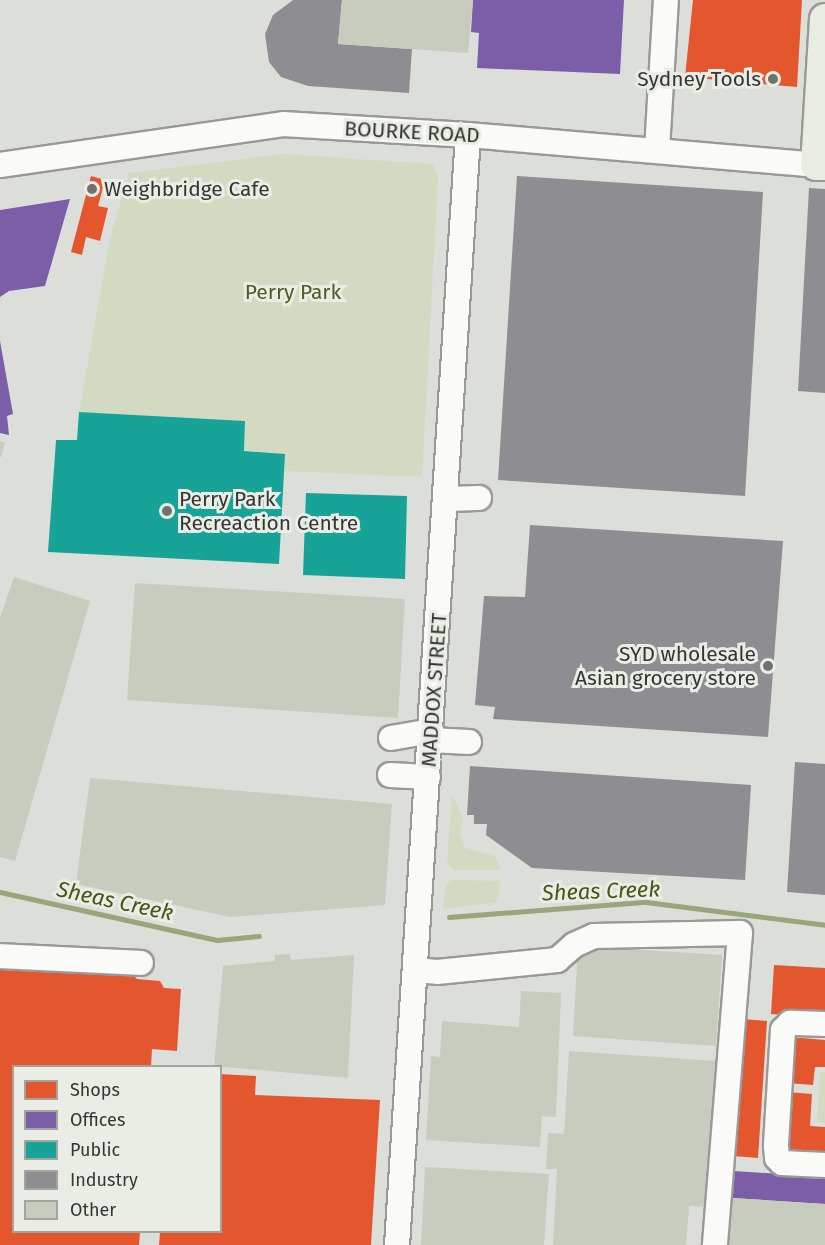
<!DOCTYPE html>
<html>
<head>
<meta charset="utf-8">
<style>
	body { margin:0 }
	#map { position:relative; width:825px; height:1245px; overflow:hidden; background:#dcdeda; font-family:"Fira Sans",sans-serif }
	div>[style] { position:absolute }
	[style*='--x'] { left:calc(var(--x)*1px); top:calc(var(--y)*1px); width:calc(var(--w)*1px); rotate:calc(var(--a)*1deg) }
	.green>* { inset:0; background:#d2dbc1 }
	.shops>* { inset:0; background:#e4572e }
	.offices>* { inset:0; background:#7b5ea7 }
	.public>* { inset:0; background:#17a398 }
	.industry>* { inset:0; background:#8d8d92 }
	.stream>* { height:5px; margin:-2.5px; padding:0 2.5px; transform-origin:2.5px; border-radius:2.5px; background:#99a57b }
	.building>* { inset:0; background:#c7ccbe }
	.roads { filter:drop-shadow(2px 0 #999a97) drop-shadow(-2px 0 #999a97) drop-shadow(0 2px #999a97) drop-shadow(0 -2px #999a97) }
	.minor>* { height:24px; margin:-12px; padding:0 12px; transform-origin:12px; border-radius:12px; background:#fafaf9 }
	.major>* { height:30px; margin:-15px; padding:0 15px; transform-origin:15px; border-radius:15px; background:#e9ece2 }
	.dots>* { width:16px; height:16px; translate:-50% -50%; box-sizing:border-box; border:3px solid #eaede5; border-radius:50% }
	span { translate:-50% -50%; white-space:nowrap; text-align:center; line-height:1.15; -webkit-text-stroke:6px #eaede5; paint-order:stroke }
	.poi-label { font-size:21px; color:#353633 }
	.right { translate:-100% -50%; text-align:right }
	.left { translate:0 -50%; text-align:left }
	.street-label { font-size:21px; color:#353633 }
	.park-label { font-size:21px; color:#4e5e1d }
	.water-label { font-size:22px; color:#465613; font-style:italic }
	.legend { position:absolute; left:12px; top:1065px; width:210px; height:168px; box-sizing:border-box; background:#eaede5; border:2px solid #a2a49e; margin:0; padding:8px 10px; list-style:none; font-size:18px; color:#353633 }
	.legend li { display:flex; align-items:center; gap:12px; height:30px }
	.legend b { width:30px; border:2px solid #a2a49e }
</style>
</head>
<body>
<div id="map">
	<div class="green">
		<div style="clip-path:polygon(283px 154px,433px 164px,438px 178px,422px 477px,284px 471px,285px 454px,244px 451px,245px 421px,79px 412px,110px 239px,129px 173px)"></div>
		<div style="clip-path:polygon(452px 794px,463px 817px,460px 833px,465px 848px,495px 856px,501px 870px,454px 870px,447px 863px)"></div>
		<div style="clip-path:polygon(453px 880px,500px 881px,497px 902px,443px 909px,446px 886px)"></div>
		<div style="clip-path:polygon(820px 1072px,825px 1072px,825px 1123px,817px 1122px)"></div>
	</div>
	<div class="shops">
		<div style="clip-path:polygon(693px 0,802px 0,797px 87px,685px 77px)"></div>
		<div style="clip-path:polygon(91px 176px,105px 180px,98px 206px,108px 208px,100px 241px,86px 237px,82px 255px,71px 252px)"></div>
		<div style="clip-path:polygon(0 964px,128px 970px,137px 979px,160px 981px,164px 988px,181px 989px,177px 1051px,152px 1049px,151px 1066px,14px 1066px,14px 1232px,140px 1232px,139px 1245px,0 1245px)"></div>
		<div style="clip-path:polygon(774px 965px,825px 968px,825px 1017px,771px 1014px)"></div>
		<div style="clip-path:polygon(743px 1019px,767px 1021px,758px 1158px,733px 1156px)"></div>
		<div style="clip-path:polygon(790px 1037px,825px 1040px,825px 1067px,815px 1067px,813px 1085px,787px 1083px)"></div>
		<div style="clip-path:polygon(220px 1074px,256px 1076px,255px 1095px,380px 1100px,371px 1245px,159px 1245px,160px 1232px,220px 1232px)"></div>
		<div style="clip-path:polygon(787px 1092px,812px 1094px,810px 1126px,825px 1127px,825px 1155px,783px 1152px)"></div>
	</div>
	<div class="offices">
		<div style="clip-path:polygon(473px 0,624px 0,620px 74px,477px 68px,479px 33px,471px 32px)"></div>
		<div style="clip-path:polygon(70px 199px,45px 286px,9px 291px,0 297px,0 210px)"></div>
		<div style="clip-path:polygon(0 341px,13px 414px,7px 416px,9px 435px,0 433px)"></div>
		<div style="clip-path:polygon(734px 1171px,825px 1177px,825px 1204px,732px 1198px)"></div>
	</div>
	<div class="public">
		<div style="clip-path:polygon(79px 412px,245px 421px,244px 451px,285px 454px,279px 564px,48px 552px,56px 440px,77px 440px)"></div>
		<div style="clip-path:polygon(306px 493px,407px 496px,405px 579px,303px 575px)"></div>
	</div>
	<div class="industry">
		<div style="clip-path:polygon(293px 0,342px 0,338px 44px,412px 49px,409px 93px,308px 86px,281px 77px,269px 62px,265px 34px,273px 15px)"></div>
		<div style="clip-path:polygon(517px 176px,763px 192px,745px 496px,498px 480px)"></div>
		<div style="clip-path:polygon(809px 188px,825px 189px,825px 393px,798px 391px)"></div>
		<div style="clip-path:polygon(530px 525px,783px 541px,768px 737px,493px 719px,495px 707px,475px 705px,484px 596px,525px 597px)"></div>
		<div style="clip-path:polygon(795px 762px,825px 764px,825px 895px,787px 892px)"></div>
		<div style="clip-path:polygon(470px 766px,751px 785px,745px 880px,532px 868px,486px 835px,487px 824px,474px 824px,474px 815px,467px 815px)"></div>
	</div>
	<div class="stream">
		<div style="--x:0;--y:892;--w:222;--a:12.5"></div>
		<div style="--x:217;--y:940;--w:42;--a:-5.4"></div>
		<div style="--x:449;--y:917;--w:198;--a:-4.4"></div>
		<div style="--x:646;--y:902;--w:180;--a:7.3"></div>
	</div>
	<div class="building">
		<div style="clip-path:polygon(342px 0,473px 0,468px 53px,338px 44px)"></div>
		<div style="clip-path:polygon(0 441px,5px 443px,1px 457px,0 457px)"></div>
		<div style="clip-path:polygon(14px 577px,90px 601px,15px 861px,0 857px,0 618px)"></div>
		<div style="clip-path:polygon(135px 583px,405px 599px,398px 718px,127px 700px)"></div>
		<div style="clip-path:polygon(90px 778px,392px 804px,385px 905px,230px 917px,76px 884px)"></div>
		<div style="clip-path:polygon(578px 946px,722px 955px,716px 1046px,573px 1036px)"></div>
		<div style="clip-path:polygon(290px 954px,291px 960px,354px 955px,348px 1078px,214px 1066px,223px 966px,275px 961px,275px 955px)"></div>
		<div style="clip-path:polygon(521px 991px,561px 993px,556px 1117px,542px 1116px,540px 1147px,426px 1140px,431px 1056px,440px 1057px,442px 1021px,519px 1027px)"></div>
		<div style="clip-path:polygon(569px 1051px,717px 1061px,708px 1207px,689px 1206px,686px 1245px,553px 1245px,557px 1169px,546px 1169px,548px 1133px,564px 1134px)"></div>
		<div style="clip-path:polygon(425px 1167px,549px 1174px,544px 1245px,421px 1245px)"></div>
		<div style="clip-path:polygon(732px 1198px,825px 1204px,825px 1245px,729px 1245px)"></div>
	</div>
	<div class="roads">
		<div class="minor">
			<div style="--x:657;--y:150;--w:150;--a:-86.6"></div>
			<div style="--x:0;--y:165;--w:286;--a:-8.2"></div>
			<div style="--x:283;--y:124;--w:185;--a:3.4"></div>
			<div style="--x:468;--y:135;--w:349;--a:4.9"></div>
			<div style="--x:447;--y:499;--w:32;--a:-2"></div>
			<div style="--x:391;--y:738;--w:41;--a:-9.9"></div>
			<div style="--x:431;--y:740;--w:38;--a:3"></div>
			<div style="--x:390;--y:775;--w:38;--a:3"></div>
			<div style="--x:0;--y:956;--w:141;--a:2.8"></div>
			<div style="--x:415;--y:970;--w:22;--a:5"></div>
			<div style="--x:437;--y:972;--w:121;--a:-5.7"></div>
			<div style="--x:557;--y:960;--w:23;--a:-41"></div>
			<div style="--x:574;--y:945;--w:22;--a:-24"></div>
			<div style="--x:594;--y:936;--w:146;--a:-1.2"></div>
			<div style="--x:740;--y:933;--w:313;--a:94.6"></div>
			<div style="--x:825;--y:1024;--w:35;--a:-178"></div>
			<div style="--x:790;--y:1023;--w:10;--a:135"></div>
			<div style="--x:783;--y:1030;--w:116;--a:93.5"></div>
			<div style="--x:776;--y:1146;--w:12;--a:85"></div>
			<div style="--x:777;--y:1158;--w:7;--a:45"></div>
			<div style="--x:782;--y:1163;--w:43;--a:2.7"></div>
			<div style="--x:397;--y:1245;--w:1112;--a:-86.34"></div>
		</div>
		<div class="major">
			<div style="--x:825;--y:19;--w:146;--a:93.5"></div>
			<div style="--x:816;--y:165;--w:9;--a:0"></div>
		</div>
	</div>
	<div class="dots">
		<div style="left:773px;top:79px;background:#6f716d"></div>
		<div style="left:92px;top:189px;background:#6f716d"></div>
		<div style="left:167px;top:511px;background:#6f716d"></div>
		<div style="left:768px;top:666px;background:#6f716d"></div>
	</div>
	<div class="poi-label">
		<span class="right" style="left:761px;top:79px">Sydney Tools</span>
		<span class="left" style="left:104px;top:189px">Weighbridge Cafe</span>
		<span class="left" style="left:179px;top:511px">Perry Park<br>Recreaction Centre</span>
		<span class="right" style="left:756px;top:666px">SYD wholesale<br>Asian grocery store</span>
	</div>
	<div class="street-label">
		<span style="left:412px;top:132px;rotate:3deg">BOURKE ROAD</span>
		<span style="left:434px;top:690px;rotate:-86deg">MADDOX STREET</span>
	</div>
	<div class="park-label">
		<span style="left:293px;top:292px">Perry Park</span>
	</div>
	<div class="water-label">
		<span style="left:601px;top:891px;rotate:-2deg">Sheas Creek</span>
		<span style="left:115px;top:901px;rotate:12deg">Sheas Creek</span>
	</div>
	<ul class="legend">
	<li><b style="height:16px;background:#e4572e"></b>Shops</li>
	<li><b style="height:16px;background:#7b5ea7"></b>Offices</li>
	<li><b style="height:16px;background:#17a398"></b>Public</li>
	<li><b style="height:16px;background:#8d8d92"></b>Industry</li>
	<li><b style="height:16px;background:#c7ccbe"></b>Other</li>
	</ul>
</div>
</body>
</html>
